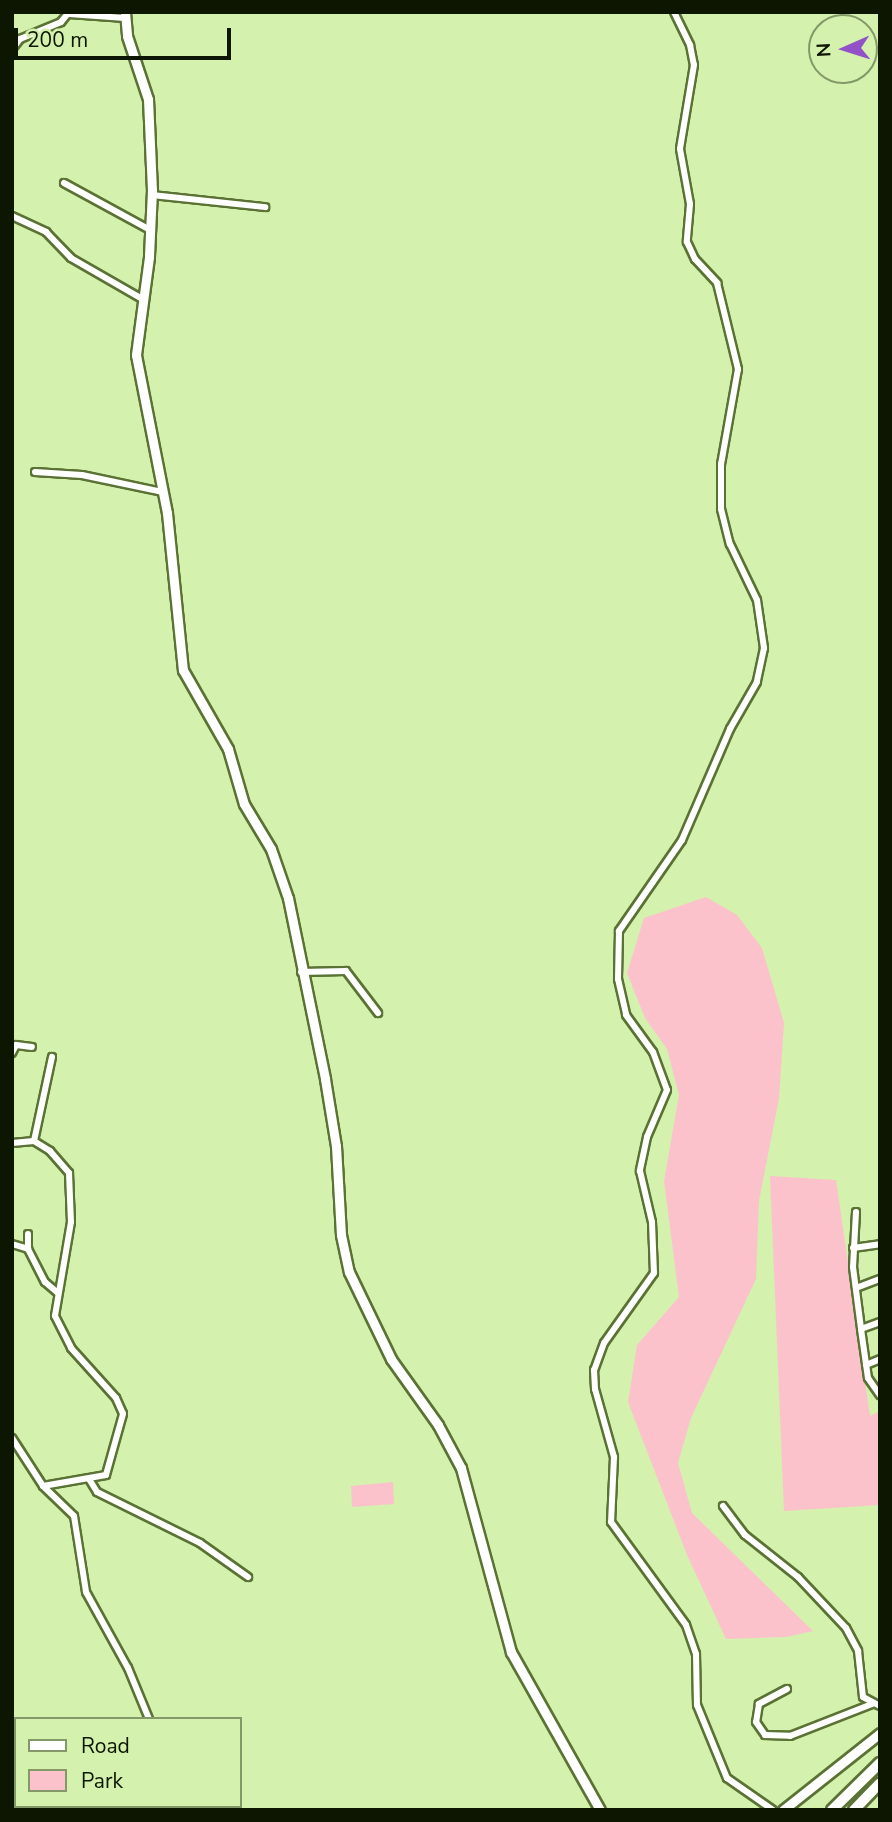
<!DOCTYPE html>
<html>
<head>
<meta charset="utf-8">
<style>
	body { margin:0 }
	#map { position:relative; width:892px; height:1822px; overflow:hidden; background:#d4f1ad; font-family:"Nunito Sans",sans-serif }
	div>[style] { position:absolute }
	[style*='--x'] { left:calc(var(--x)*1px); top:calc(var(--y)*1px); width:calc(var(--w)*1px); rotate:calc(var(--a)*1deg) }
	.green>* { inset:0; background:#fcc2cc }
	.roads { filter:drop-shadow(2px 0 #5a7233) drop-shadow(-2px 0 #5a7233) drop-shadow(0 2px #5a7233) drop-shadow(0 -2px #5a7233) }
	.street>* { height:6px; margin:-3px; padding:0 3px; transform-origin:3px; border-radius:3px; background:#fff }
	.secondary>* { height:9px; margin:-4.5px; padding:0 4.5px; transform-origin:4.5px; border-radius:4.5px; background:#fff }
	.highway>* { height:10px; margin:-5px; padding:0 5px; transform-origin:5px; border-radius:5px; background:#fff }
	span { translate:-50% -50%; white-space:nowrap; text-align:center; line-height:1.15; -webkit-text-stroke:5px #d4f1ad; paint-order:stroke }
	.frame { position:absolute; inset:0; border:14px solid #0d1600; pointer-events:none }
	.legend { position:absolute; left:14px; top:1717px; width:228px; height:91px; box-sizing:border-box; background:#d4f1ad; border:2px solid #849968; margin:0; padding:9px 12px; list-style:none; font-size:21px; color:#0d1600 }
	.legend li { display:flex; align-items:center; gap:14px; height:35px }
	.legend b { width:35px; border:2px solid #849968 }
	.north { position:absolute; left:808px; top:14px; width:70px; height:70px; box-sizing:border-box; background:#d4f1ad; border:2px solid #849968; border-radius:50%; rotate:267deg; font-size:19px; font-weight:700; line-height:28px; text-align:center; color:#0d1600 }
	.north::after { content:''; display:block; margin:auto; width:24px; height:32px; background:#9251c7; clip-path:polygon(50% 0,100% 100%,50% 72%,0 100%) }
	.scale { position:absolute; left:14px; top:28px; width:217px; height:32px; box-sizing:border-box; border:4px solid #0d1600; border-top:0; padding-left:9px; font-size:21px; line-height:24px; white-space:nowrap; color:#0d1600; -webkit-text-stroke:5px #d4f1ad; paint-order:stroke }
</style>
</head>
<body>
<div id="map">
	<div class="green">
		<div style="clip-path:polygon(706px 897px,737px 915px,762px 948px,784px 1023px,779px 1098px,759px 1201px,756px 1279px,691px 1418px,678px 1463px,692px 1513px,813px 1631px,786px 1637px,726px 1639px,687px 1555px,628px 1402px,637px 1345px,679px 1297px,664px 1181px,679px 1095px,667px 1049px,645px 1018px,627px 973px,644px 918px)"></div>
		<div style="clip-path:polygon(770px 1176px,836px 1180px,870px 1416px,880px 1411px,880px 1505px,784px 1511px)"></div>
		<div style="clip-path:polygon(393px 1482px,394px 1504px,352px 1507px,351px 1486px)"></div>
	</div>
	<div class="roads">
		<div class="street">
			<div style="--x:674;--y:12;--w:37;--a:64"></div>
			<div style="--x:690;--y:45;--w:20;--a:79"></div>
			<div style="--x:694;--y:65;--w:85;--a:99.5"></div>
			<div style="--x:680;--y:149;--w:56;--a:79.7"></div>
			<div style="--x:690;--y:204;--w:38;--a:95"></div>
			<div style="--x:687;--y:242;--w:19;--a:65"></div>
			<div style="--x:695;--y:259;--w:33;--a:47"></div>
			<div style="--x:717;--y:283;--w:89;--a:76.3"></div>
			<div style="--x:738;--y:369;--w:97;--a:100.1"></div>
			<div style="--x:721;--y:464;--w:45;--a:90"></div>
			<div style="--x:721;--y:509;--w:36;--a:76"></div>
			<div style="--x:730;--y:544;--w:62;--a:64.3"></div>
			<div style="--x:757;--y:600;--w:49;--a:81.7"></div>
			<div style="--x:764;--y:648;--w:35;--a:102"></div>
			<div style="--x:757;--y:682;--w:54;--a:119.9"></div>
			<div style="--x:730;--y:729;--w:121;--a:113.4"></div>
			<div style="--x:682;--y:840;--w:111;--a:124.7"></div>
			<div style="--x:619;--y:931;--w:48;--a:91.2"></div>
			<div style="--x:618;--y:979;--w:37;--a:77"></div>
			<div style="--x:626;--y:1015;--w:46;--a:53.9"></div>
			<div style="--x:653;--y:1052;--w:40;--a:69.8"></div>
			<div style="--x:667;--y:1090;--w:51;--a:113.1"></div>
			<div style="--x:647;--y:1137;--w:35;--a:102"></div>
			<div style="--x:640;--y:1171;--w:52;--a:76.8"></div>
			<div style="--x:652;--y:1222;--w:51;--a:87.8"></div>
			<div style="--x:654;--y:1273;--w:86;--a:125.5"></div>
			<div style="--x:604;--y:1343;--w:29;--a:110"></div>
			<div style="--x:594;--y:1370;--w:19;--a:87"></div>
			<div style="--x:595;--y:1389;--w:71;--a:74.4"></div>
			<div style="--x:614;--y:1457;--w:65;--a:92.6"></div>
			<div style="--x:611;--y:1522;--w:127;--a:53.9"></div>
			<div style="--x:686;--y:1625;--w:31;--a:71"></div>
			<div style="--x:696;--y:1654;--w:51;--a:88.9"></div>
			<div style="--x:697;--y:1705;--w:79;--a:67.7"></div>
			<div style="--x:727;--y:1778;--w:56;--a:34.8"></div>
			<div style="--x:69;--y:14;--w:56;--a:4.1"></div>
			<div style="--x:12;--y:49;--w:13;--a:-51"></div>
			<div style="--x:20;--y:39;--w:44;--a:-22.5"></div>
			<div style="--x:61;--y:22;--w:13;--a:-51"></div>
			<div style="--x:64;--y:183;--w:100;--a:28.6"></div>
			<div style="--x:152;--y:195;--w:114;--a:6.1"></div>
			<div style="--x:12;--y:216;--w:38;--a:25"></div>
			<div style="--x:46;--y:232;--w:36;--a:46"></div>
			<div style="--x:71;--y:258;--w:84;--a:29.9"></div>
			<div style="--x:35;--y:472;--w:47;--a:3.7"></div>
			<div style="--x:82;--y:475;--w:83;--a:11.9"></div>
			<div style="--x:301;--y:972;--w:45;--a:-1.3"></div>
			<div style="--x:346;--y:971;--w:53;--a:52.7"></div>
			<div style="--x:12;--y:1053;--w:9;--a:-63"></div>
			<div style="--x:16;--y:1045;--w:16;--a:7"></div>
			<div style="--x:34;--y:1141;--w:86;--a:-77.9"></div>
			<div style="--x:12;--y:1143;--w:22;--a:-5"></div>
			<div style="--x:34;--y:1141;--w:19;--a:32"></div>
			<div style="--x:50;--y:1151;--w:29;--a:49"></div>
			<div style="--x:69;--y:1173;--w:49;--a:87.7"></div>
			<div style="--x:71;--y:1222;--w:95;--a:99.7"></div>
			<div style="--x:55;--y:1316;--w:36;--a:63"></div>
			<div style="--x:71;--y:1348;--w:67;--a:48"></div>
			<div style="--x:116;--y:1398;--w:17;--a:66"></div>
			<div style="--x:123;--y:1414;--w:63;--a:105.6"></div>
			<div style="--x:106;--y:1475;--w:64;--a:170.1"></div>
			<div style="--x:856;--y:1212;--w:55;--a:93.1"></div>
			<div style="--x:853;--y:1267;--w:63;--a:82.6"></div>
			<div style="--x:861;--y:1329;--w:49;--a:81.9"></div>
			<div style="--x:868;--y:1378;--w:21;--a:55"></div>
			<div style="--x:28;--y:1234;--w:15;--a:90"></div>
			<div style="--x:12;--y:1244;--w:17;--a:17"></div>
			<div style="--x:28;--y:1249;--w:37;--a:63"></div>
			<div style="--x:45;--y:1282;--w:17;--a:40"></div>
			<div style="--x:853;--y:1248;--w:27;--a:-8"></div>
			<div style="--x:856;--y:1288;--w:26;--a:-21"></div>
			<div style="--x:861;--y:1329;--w:20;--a:-20"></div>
			<div style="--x:866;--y:1365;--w:15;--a:-23"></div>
			<div style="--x:12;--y:1438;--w:57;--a:57.1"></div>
			<div style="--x:43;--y:1486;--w:43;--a:44.1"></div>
			<div style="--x:74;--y:1516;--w:77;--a:81"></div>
			<div style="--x:86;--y:1592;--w:87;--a:61.1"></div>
			<div style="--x:128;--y:1668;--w:55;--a:67.6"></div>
			<div style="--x:89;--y:1479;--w:15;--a:58"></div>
			<div style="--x:97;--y:1492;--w:115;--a:26.3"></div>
			<div style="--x:200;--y:1543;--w:59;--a:35.3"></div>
			<div style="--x:723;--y:1506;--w:36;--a:53"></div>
			<div style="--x:745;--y:1535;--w:68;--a:38.4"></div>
			<div style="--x:798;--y:1577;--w:70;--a:46.7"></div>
			<div style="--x:846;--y:1628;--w:26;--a:62"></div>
			<div style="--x:858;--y:1651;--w:46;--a:83.8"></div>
			<div style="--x:863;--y:1697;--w:19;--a:28"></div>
			<div style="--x:787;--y:1689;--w:32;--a:152"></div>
			<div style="--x:759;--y:1704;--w:18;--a:99"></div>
			<div style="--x:756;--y:1722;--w:16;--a:55"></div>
			<div style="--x:765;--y:1735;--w:25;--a:2"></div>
			<div style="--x:790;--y:1736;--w:88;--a:-21.3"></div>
			<div style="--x:201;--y:1806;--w:5;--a:53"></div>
			<div style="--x:80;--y:1810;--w:4;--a:-76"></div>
		</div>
		<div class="secondary">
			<div style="--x:125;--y:12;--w:24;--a:85"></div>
			<div style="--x:127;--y:36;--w:66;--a:71.6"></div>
			<div style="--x:148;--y:99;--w:91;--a:87.5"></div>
			<div style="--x:152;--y:190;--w:67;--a:92.6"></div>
			<div style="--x:149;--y:257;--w:99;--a:97.6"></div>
			<div style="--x:136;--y:355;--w:161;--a:78.9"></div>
			<div style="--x:167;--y:513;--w:158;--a:84.2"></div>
			<div style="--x:183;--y:670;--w:91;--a:60.3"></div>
			<div style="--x:228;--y:749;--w:57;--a:73.8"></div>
			<div style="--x:244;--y:804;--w:52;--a:59"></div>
			<div style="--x:271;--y:849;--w:52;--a:70.9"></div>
			<div style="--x:288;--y:898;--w:185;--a:78.4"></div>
			<div style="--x:325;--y:1079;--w:68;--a:80.7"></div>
			<div style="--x:336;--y:1146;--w:89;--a:86.8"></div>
			<div style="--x:341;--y:1235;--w:38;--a:78"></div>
			<div style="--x:349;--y:1272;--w:97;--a:64.2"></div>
			<div style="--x:391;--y:1359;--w:81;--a:54.5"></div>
			<div style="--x:438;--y:1425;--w:49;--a:61.9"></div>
			<div style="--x:461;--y:1468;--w:191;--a:74.8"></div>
			<div style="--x:511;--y:1652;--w:181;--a:60.6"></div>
			<div style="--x:783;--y:1810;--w:124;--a:-38.4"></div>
		</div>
		<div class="highway">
			<div style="--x:832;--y:1810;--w:67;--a:-44.4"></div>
			<div style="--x:854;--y:1810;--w:37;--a:-46"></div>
		</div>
	</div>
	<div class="frame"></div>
	<ul class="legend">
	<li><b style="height:9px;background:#fff"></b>Road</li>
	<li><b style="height:19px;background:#fcc2cc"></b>Park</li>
	</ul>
	<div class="north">N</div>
	<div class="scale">200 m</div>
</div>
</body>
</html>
